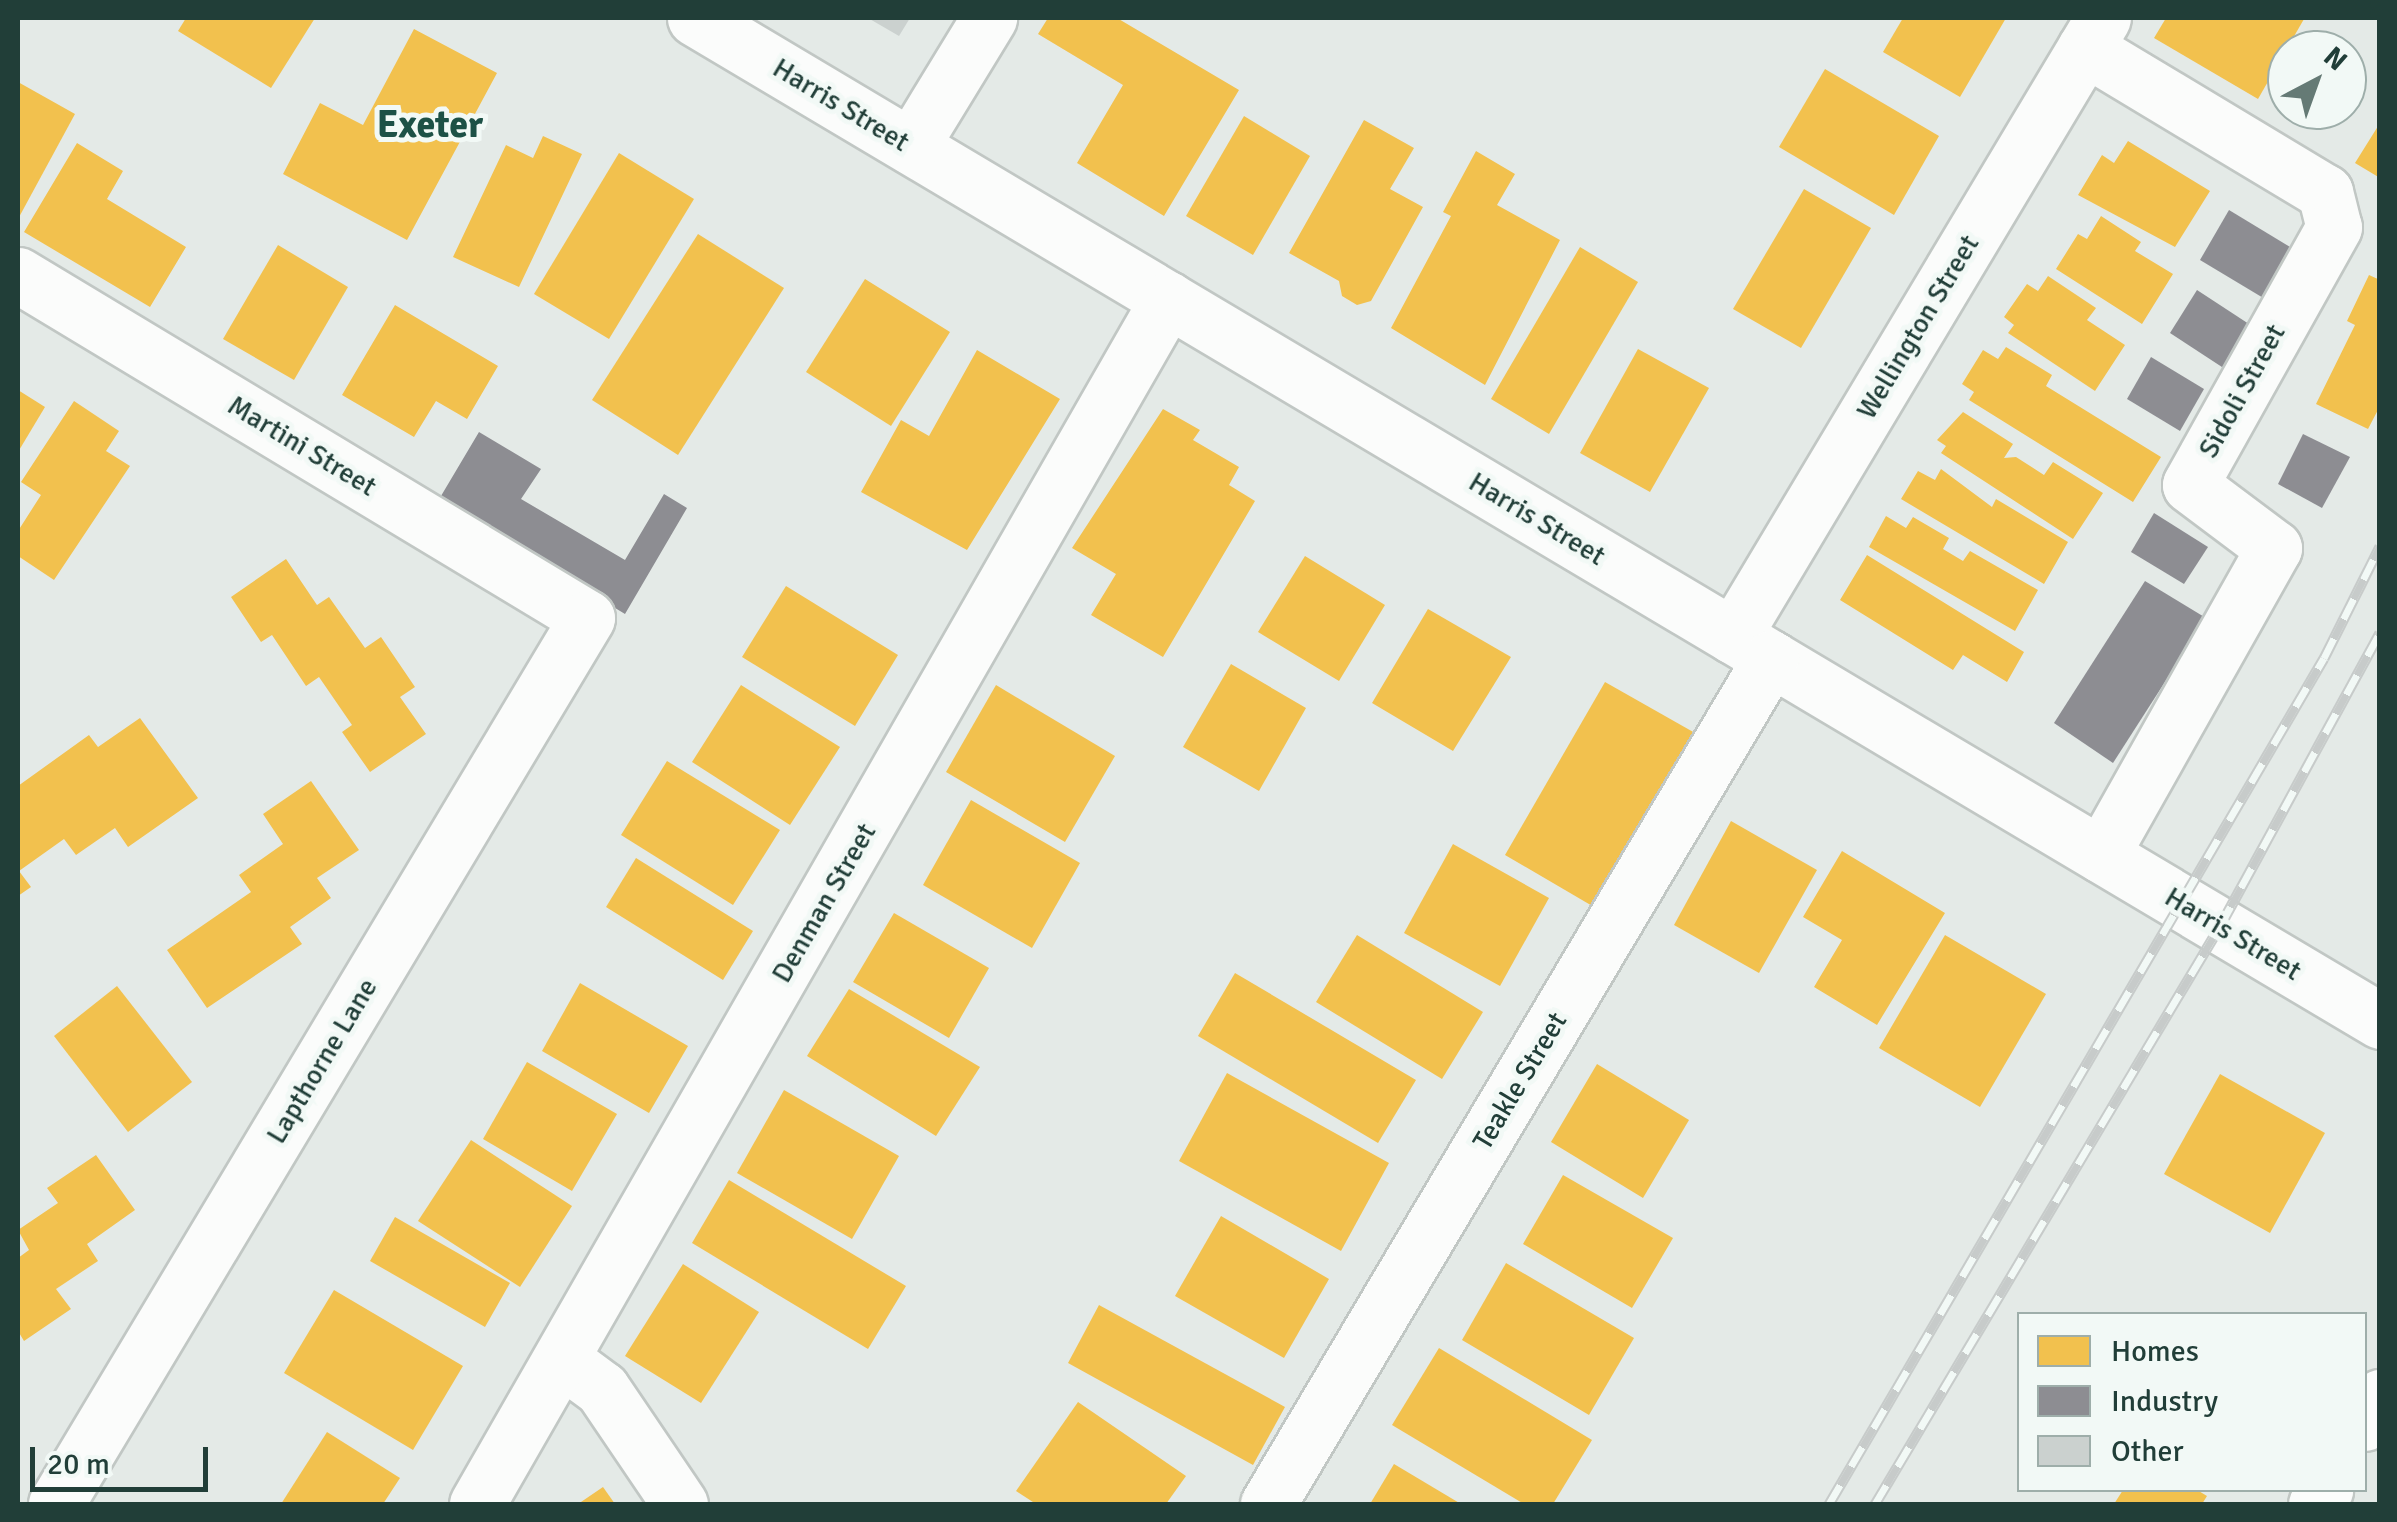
<!DOCTYPE html>
<html>
<head>
<meta charset="utf-8">
<style>
	body { margin:0 }
	#map { position:relative; width:2397px; height:1522px; overflow:hidden; background:#e4eae7; font-family:Signika,sans-serif }
	div>[style] { position:absolute }
	[style*='--x'] { left:calc(var(--x)*1px); top:calc(var(--y)*1px); width:calc(var(--w)*1px); rotate:calc(var(--a)*1deg) }
	.homes>* { inset:0; background:#f2c14e }
	.industry>* { inset:0; background:#8d8d92 }
	.building>* { inset:0; background:#cbd1cf }
	.roads { filter:drop-shadow(2px 0 #c1c7c4) drop-shadow(-2px 0 #c1c7c4) drop-shadow(0 2px #c1c7c4) drop-shadow(0 -2px #c1c7c4) }
	.minor>* { height:55px; margin:-27.5px; padding:0 27.5px; transform-origin:27.5px; border-radius:27.5px; background:#fbfcfb }
	.rail>* { height:11px; margin-top:-5.5px; transform-origin:0; background:repeating-linear-gradient(90deg,#f2f9f6 0 22px,#c7cbca 0 44px); box-sizing:border-box; border-block:2px solid #c7cbca }
	span { translate:-50% -50%; white-space:nowrap; text-align:center; line-height:1.15; -webkit-text-stroke:10px #f2f9f6; paint-order:stroke }
	.street-label { font-size:28px; color:#213e38 }
	.district-label { font-size:38px; color:#1d5146; font-weight:700 }
	.frame { position:absolute; inset:0; border:20px solid #213e38; pointer-events:none }
	.legend { position:absolute; left:2017px; top:1312px; width:350px; height:180px; box-sizing:border-box; background:#f2f9f6; border:2px solid #9eaeaa; margin:0; padding:12px 18px; list-style:none; font-size:30px; color:#213e38 }
	.legend li { display:flex; align-items:center; gap:20px; height:50px }
	.legend b { width:50px; border:2px solid #9eaeaa }
	.north { position:absolute; left:2267px; top:30px; width:100px; height:100px; box-sizing:border-box; background:#f2f9f6; border:2px solid #9eaeaa; border-radius:50%; rotate:41deg; font-size:28px; font-weight:700; line-height:40px; text-align:center; color:#213e38 }
	.north::after { content:''; display:block; margin:auto; width:35px; height:45px; background:#657a75; clip-path:polygon(50% 0,100% 100%,50% 72%,0 100%) }
	.scale { position:absolute; left:30px; top:1447px; width:178px; height:45px; box-sizing:border-box; border:5px solid #213e38; border-top:0; padding-left:12px; font-size:30px; line-height:35px; white-space:nowrap; color:#213e38; -webkit-text-stroke:8px #f2f9f6; paint-order:stroke }
</style>
</head>
<body>
<div id="map">
	<div class="homes">
		<div style="clip-path:polygon(186px 18px,315px 18px,271px 88px,178px 31px)"></div>
		<div style="clip-path:polygon(1048px 18px,1117px 18px,1239px 90px,1164px 216px,1077px 163px,1123px 85px,1038px 34px)"></div>
		<div style="clip-path:polygon(1903px 18px,2006px 18px,1960px 97px,1883px 52px)"></div>
		<div style="clip-path:polygon(2166px 18px,2301px 18px,2304px 19px,2258px 99px,2154px 38px)"></div>
		<div style="clip-path:polygon(414px 29px,497px 73px,407px 240px,283px 174px,320px 103px,363px 125px)"></div>
		<div style="clip-path:polygon(1825px 69px,1939px 136px,1894px 215px,1779px 147px)"></div>
		<div style="clip-path:polygon(18px 82px,75px 114px,18px 219px)"></div>
		<div style="clip-path:polygon(1244px 116px,1310px 156px,1253px 255px,1186px 216px)"></div>
		<div style="clip-path:polygon(1364px 120px,1414px 148px,1390px 189px,1423px 207px,1371px 301px,1357px 305px,1342px 296px,1339px 281px,1289px 253px)"></div>
		<div style="clip-path:polygon(2380px 123px,2380px 178px,2355px 163px)"></div>
		<div style="clip-path:polygon(543px 136px,582px 154px,519px 287px,453px 257px,506px 145px,533px 158px)"></div>
		<div style="clip-path:polygon(2128px 141px,2210px 191px,2175px 247px,2078px 195px,2102px 155px,2114px 163px)"></div>
		<div style="clip-path:polygon(77px 143px,123px 171px,107px 199px,186px 247px,150px 307px,24px 232px)"></div>
		<div style="clip-path:polygon(1476px 151px,1515px 174px,1497px 205px,1560px 240px,1485px 385px,1391px 328px,1451px 216px,1443px 212px)"></div>
		<div style="clip-path:polygon(619px 153px,694px 199px,609px 339px,534px 294px)"></div>
		<div style="clip-path:polygon(1804px 189px,1871px 228px,1801px 348px,1733px 309px)"></div>
		<div style="clip-path:polygon(2101px 216px,2141px 242px,2135px 251px,2173px 274px,2142px 324px,2056px 269px,2078px 234px,2087px 239px)"></div>
		<div style="clip-path:polygon(698px 234px,784px 288px,678px 455px,592px 400px)"></div>
		<div style="clip-path:polygon(278px 245px,348px 287px,294px 380px,223px 339px)"></div>
		<div style="clip-path:polygon(1580px 247px,1638px 282px,1549px 434px,1491px 399px)"></div>
		<div style="clip-path:polygon(2369px 275px,2380px 280px,2380px 406px,2368px 429px,2316px 404px,2355px 325px,2347px 321px)"></div>
		<div style="clip-path:polygon(2048px 276px,2096px 308px,2087px 320px,2125px 345px,2095px 391px,2008px 333px,2014px 325px,2004px 317px,2027px 284px,2038px 291px)"></div>
		<div style="clip-path:polygon(865px 279px,950px 332px,891px 426px,806px 372px)"></div>
		<div style="clip-path:polygon(395px 305px,498px 366px,467px 419px,436px 401px,414px 437px,342px 395px)"></div>
		<div style="clip-path:polygon(2006px 347px,2052px 375px,2046px 386px,2161px 457px,2133px 502px,1969px 400px,1974px 392px,1962px 384px,1983px 350px,1998px 359px)"></div>
		<div style="clip-path:polygon(1638px 349px,1709px 388px,1650px 492px,1580px 453px)"></div>
		<div style="clip-path:polygon(977px 350px,1060px 399px,967px 550px,861px 492px,901px 420px,929px 436px)"></div>
		<div style="clip-path:polygon(18px 390px,45px 407px,18px 452px)"></div>
		<div style="clip-path:polygon(74px 401px,119px 431px,106px 451px,130px 466px,54px 580px,18px 556px,18px 531px,41px 495px,21px 482px)"></div>
		<div style="clip-path:polygon(1163px 409px,1200px 430px,1193px 440px,1239px 467px,1229px 485px,1255px 501px,1163px 657px,1091px 615px,1116px 574px,1072px 548px)"></div>
		<div style="clip-path:polygon(1963px 412px,2013px 444px,2004px 458px,2016px 457px,2044px 475px,2053px 462px,2103px 493px,2073px 539px,1941px 453px,1946px 446px,1937px 440px)"></div>
		<div style="clip-path:polygon(1941px 469px,1992px 507px,1996px 499px,2068px 542px,2044px 584px,1901px 499px,1918px 471px,1935px 480px)"></div>
		<div style="clip-path:polygon(1886px 516px,1906px 528px,1913px 517px,1949px 538px,1943px 549px,1963px 561px,1970px 551px,2038px 590px,2015px 631px,1869px 547px)"></div>
		<div style="clip-path:polygon(1867px 555px,2024px 652px,2007px 682px,1963px 655px,1953px 670px,1840px 600px)"></div>
		<div style="clip-path:polygon(1305px 556px,1385px 605px,1339px 681px,1258px 632px)"></div>
		<div style="clip-path:polygon(286px 559px,317px 605px,329px 597px,365px 648px,381px 637px,415px 687px,400px 697px,426px 734px,370px 772px,342px 732px,352px 725px,319px 677px,306px 686px,272px 635px,261px 642px,231px 597px)"></div>
		<div style="clip-path:polygon(786px 586px,898px 655px,855px 726px,742px 657px)"></div>
		<div style="clip-path:polygon(1428px 609px,1511px 657px,1453px 751px,1372px 703px)"></div>
		<div style="clip-path:polygon(1231px 664px,1306px 708px,1259px 791px,1183px 747px)"></div>
		<div style="clip-path:polygon(1605px 682px,1695px 733px,1594px 907px,1505px 855px)"></div>
		<div style="clip-path:polygon(741px 685px,840px 747px,790px 825px,692px 762px)"></div>
		<div style="clip-path:polygon(996px 685px,1115px 756px,1065px 842px,946px 772px)"></div>
		<div style="clip-path:polygon(140px 718px,198px 798px,128px 847px,115px 828px,76px 855px,64px 839px,19px 871px,31px 887px,18px 896px,18px 786px,89px 735px,98px 747px)"></div>
		<div style="clip-path:polygon(667px 761px,780px 830px,733px 905px,621px 835px)"></div>
		<div style="clip-path:polygon(311px 781px,359px 850px,317px 878px,331px 898px,290px 927px,302px 944px,207px 1008px,167px 950px,251px 892px,239px 875px,283px 844px,263px 814px)"></div>
		<div style="clip-path:polygon(971px 800px,1080px 863px,1032px 948px,923px 885px)"></div>
		<div style="clip-path:polygon(1731px 821px,1817px 870px,1759px 973px,1674px 925px)"></div>
		<div style="clip-path:polygon(1453px 844px,1549px 898px,1500px 986px,1404px 933px)"></div>
		<div style="clip-path:polygon(1842px 851px,1945px 913px,1877px 1025px,1814px 987px,1842px 940px,1803px 917px)"></div>
		<div style="clip-path:polygon(636px 858px,753px 931px,723px 980px,606px 907px)"></div>
		<div style="clip-path:polygon(894px 913px,989px 968px,949px 1038px,853px 982px)"></div>
		<div style="clip-path:polygon(1357px 935px,1483px 1012px,1442px 1079px,1316px 1002px)"></div>
		<div style="clip-path:polygon(1945px 935px,2046px 994px,1980px 1107px,1879px 1048px)"></div>
		<div style="clip-path:polygon(1235px 973px,1416px 1080px,1378px 1143px,1198px 1036px)"></div>
		<div style="clip-path:polygon(580px 983px,688px 1046px,649px 1113px,542px 1051px)"></div>
		<div style="clip-path:polygon(117px 986px,192px 1082px,128px 1132px,54px 1036px)"></div>
		<div style="clip-path:polygon(849px 989px,980px 1067px,936px 1136px,807px 1056px)"></div>
		<div style="clip-path:polygon(527px 1062px,617px 1114px,572px 1191px,483px 1139px)"></div>
		<div style="clip-path:polygon(1597px 1064px,1689px 1120px,1643px 1198px,1551px 1142px)"></div>
		<div style="clip-path:polygon(1227px 1073px,1389px 1163px,1341px 1251px,1179px 1161px)"></div>
		<div style="clip-path:polygon(2220px 1074px,2325px 1133px,2270px 1233px,2164px 1174px)"></div>
		<div style="clip-path:polygon(784px 1090px,899px 1156px,852px 1239px,737px 1173px)"></div>
		<div style="clip-path:polygon(471px 1140px,572px 1206px,520px 1287px,418px 1221px)"></div>
		<div style="clip-path:polygon(96px 1155px,135px 1210px,87px 1244px,98px 1261px,56px 1289px,71px 1309px,24px 1341px,18px 1331px,18px 1258px,29px 1250px,18px 1230px,58px 1203px,47px 1188px)"></div>
		<div style="clip-path:polygon(1563px 1175px,1673px 1238px,1632px 1308px,1523px 1244px)"></div>
		<div style="clip-path:polygon(729px 1180px,906px 1286px,868px 1349px,692px 1243px)"></div>
		<div style="clip-path:polygon(1221px 1216px,1329px 1279px,1284px 1358px,1175px 1296px)"></div>
		<div style="clip-path:polygon(395px 1217px,510px 1283px,485px 1327px,370px 1261px)"></div>
		<div style="clip-path:polygon(1506px 1263px,1634px 1338px,1589px 1415px,1462px 1340px)"></div>
		<div style="clip-path:polygon(683px 1264px,759px 1312px,701px 1403px,625px 1356px)"></div>
		<div style="clip-path:polygon(334px 1290px,463px 1366px,413px 1450px,284px 1373px)"></div>
		<div style="clip-path:polygon(1099px 1305px,1285px 1407px,1253px 1465px,1068px 1363px)"></div>
		<div style="clip-path:polygon(1439px 1348px,1592px 1440px,1553px 1504px,1524px 1504px,1392px 1425px)"></div>
		<div style="clip-path:polygon(1078px 1402px,1186px 1476px,1166px 1504px,1036px 1504px,1016px 1491px)"></div>
		<div style="clip-path:polygon(327px 1432px,400px 1478px,383px 1504px,281px 1504px)"></div>
		<div style="clip-path:polygon(1394px 1464px,1461px 1504px,1370px 1504px)"></div>
		<div style="clip-path:polygon(603px 1487px,615px 1504px,578px 1504px)"></div>
		<div style="clip-path:polygon(2123px 1490px,2197px 1490px,2207px 1496px,2202px 1504px,2114px 1504px)"></div>
	</div>
	<div class="industry">
		<div style="clip-path:polygon(2229px 210px,2295px 250px,2265px 299px,2200px 260px)"></div>
		<div style="clip-path:polygon(2197px 290px,2252px 326px,2225px 369px,2170px 333px)"></div>
		<div style="clip-path:polygon(2151px 357px,2204px 389px,2180px 431px,2127px 399px)"></div>
		<div style="clip-path:polygon(479px 432px,541px 469px,521px 499px,625px 560px,664px 494px,687px 508px,625px 614px,438px 501px)"></div>
		<div style="clip-path:polygon(2303px 434px,2350px 457px,2322px 508px,2278px 484px)"></div>
		<div style="clip-path:polygon(2154px 513px,2208px 547px,2184px 584px,2131px 552px)"></div>
		<div style="clip-path:polygon(2145px 581px,2206px 618px,2113px 763px,2054px 723px)"></div>
	</div>
	<div class="building">
		<div style="clip-path:polygon(868px 18px,910px 18px,899px 36px)"></div>
	</div>
	<div class="roads">
		<div class="minor">
			<div style="--x:695;--y:18;--w:1961;--a:30.76"></div>
			<div style="--x:2085;--y:48;--w:280;--a:31"></div>
			<div style="--x:2325;--y:192;--w:36;--a:76"></div>
			<div style="--x:2334;--y:227;--w:295;--a:119.2"></div>
			<div style="--x:2190;--y:485;--w:105;--a:36.9"></div>
			<div style="--x:2274;--y:548;--w:352;--a:119.4"></div>
			<div style="--x:911;--y:146;--w:150;--a:-58.6"></div>
			<div style="--x:18;--y:275;--w:664;--a:31.08"></div>
			<div style="--x:587;--y:618;--w:1033;--a:120.94"></div>
			<div style="--x:1733;--y:636;--w:720;--a:-59.09"></div>
			<div style="--x:564;--y:1361;--w:47;--a:36.4"></div>
			<div style="--x:602;--y:1389;--w:139;--a:55.9"></div>
			<div style="--x:2364;--y:1423;--w:31;--a:-58"></div>
			<div style="--x:477;--y:1504;--w:1389;--a:-60.17"></div>
			<div style="--x:1268;--y:1504;--w:984;--a:-59.27"></div>
			<div style="--x:2316;--y:1504;--w:17;--a:-57"></div>
		</div>
	</div>
	<div class="rail">
		<div style="--x:1829;--y:1504;--w:980;--a:-59.67"></div>
		<div style="--x:2324;--y:658;--w:125;--a:-63.4"></div>
		<div style="--x:1875;--y:1504;--w:673;--a:-59.17"></div>
		<div style="--x:2220;--y:926;--w:334;--a:-61.4"></div>
	</div>
	<div class="street-label">
		<span style="left:841px;top:105px;rotate:31deg">Harris Street</span>
		<span style="left:1918px;top:327px;rotate:-59deg">Wellington Street</span>
		<span style="left:2242px;top:391px;rotate:-61deg">Sidoli Street</span>
		<span style="left:302px;top:446px;rotate:31deg">Martini Street</span>
		<span style="left:1537px;top:519px;rotate:31deg">Harris Street</span>
		<span style="left:824px;top:903px;rotate:-60deg">Denman Street</span>
		<span style="left:2233px;top:934px;rotate:31deg">Harris Street</span>
		<span style="left:322px;top:1061px;rotate:-59deg">Lapthorne Lane</span>
		<span style="left:1520px;top:1081px;rotate:-59deg">Teakle Street</span>
	</div>
	<div class="district-label">
		<span style="left:430px;top:125px">Exeter</span>
	</div>
	<div class="frame"></div>
	<ul class="legend">
	<li><b style="height:28px;background:#f2c14e"></b>Homes</li>
	<li><b style="height:28px;background:#8d8d92"></b>Industry</li>
	<li><b style="height:28px;background:#cbd1cf"></b>Other</li>
	</ul>
	<div class="north">N</div>
	<div class="scale">20 m</div>
</div>
</body>
</html>
